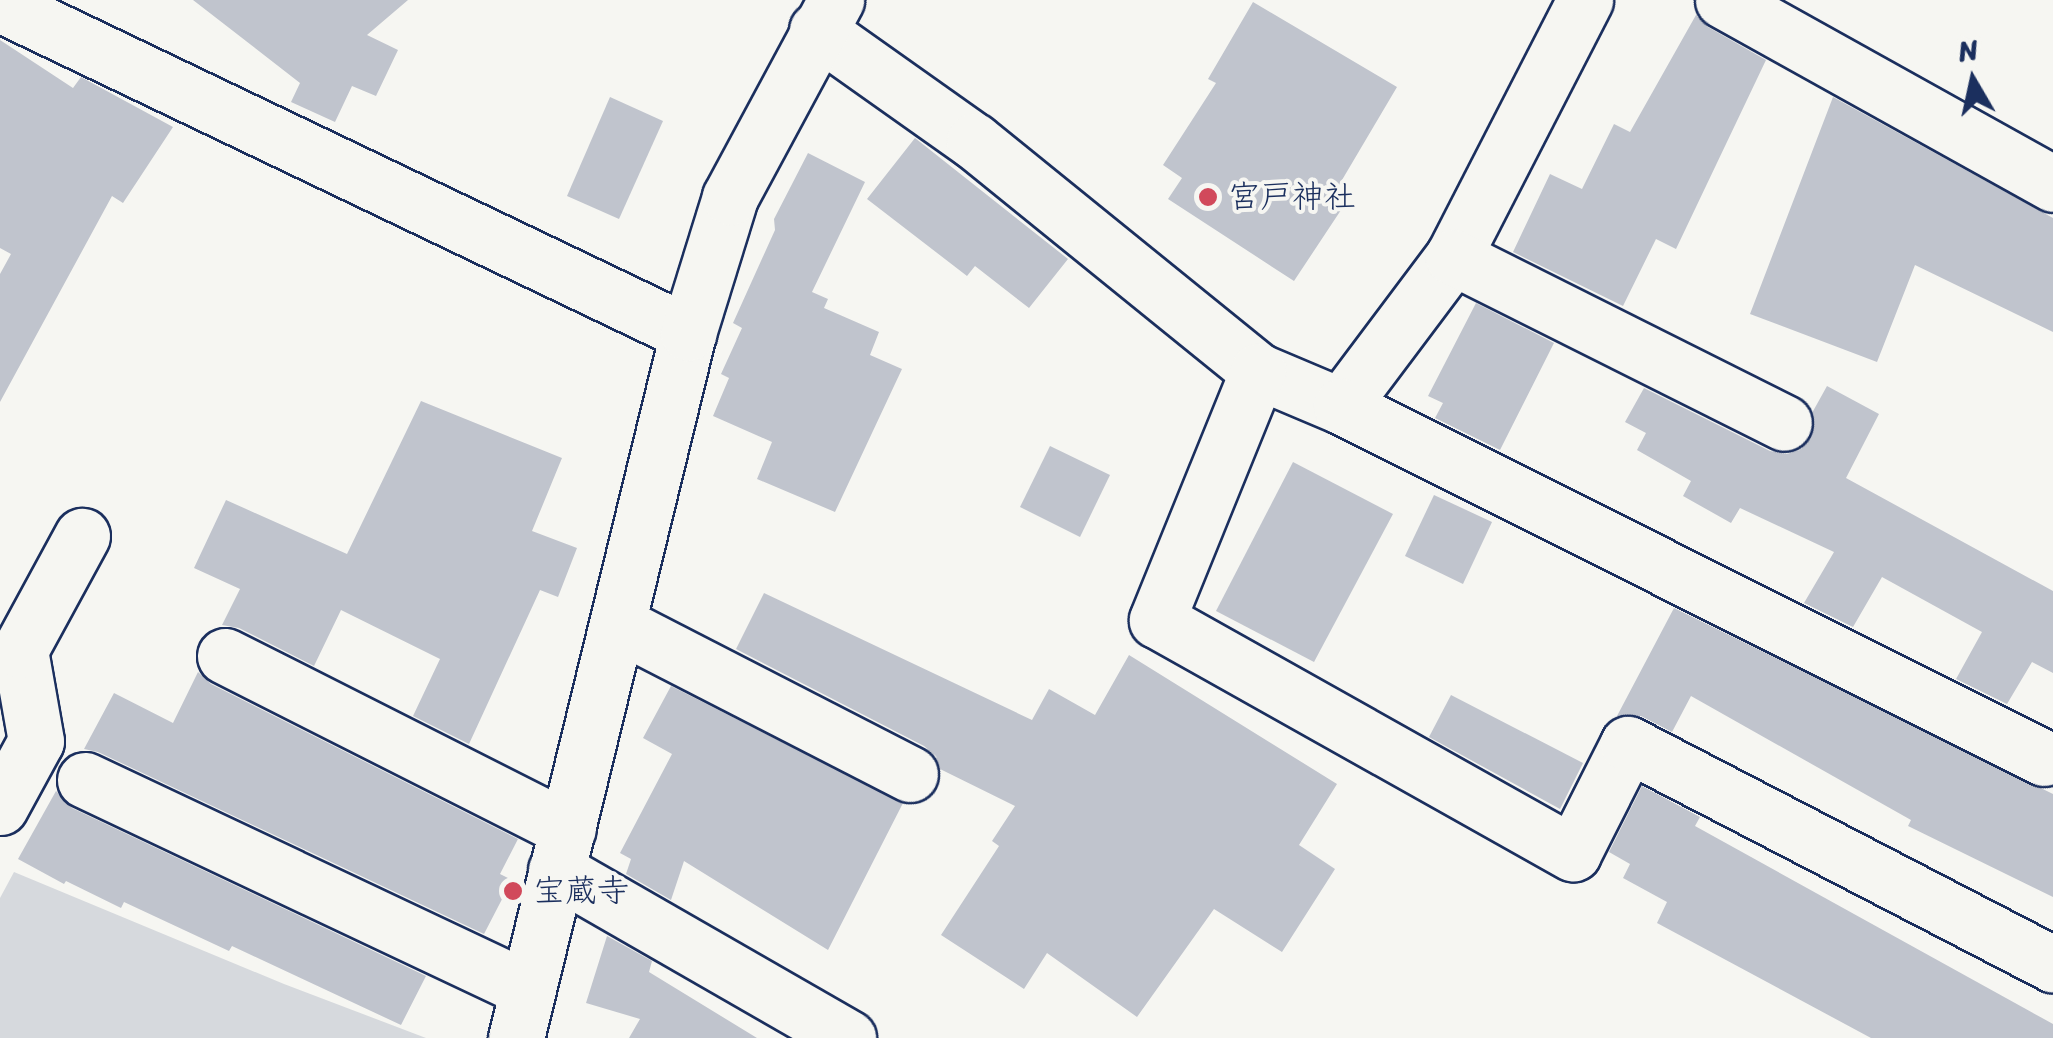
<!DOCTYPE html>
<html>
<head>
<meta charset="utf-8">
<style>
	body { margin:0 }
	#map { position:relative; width:2053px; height:1038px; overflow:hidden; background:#f6f6f2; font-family:Sriracha,"Klee One",sans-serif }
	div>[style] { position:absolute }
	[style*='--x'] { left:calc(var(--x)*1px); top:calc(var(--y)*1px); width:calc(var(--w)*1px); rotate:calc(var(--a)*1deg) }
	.green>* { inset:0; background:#d6d9dd }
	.building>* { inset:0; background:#c0c4cd }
	.roads { filter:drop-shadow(2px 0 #1b2f5e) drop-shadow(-2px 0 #1b2f5e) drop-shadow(0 2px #1b2f5e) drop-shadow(0 -2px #1b2f5e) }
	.minor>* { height:55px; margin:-27.5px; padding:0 27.5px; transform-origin:27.5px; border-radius:27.5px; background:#f6f6f2 }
	.dots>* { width:28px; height:28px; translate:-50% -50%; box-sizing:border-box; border:5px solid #f6f6f2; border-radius:50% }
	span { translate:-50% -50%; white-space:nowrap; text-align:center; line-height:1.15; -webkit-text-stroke:8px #f6f6f2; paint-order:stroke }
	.poi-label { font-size:32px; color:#1b2f5e }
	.left { translate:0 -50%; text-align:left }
	.north { position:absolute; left:1923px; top:30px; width:100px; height:100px; -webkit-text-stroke:8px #f6f6f2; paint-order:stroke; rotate:351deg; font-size:28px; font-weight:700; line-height:40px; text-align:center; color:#1b2f5e }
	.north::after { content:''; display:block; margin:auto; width:35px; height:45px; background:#1b2f5e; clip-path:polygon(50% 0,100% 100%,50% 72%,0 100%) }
</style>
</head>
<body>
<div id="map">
	<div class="green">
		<div style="clip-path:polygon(14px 872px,284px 984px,426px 1038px,0 1038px,0 898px)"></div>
	</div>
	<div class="building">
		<div style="clip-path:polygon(193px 0,408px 0,367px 35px,398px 50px,376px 96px,352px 86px,335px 122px,291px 102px,300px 83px)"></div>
		<div style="clip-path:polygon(1253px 2px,1397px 87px,1329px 202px,1341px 210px,1294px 281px,1168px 199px,1182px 178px,1163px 165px,1216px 83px,1208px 79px)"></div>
		<div style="clip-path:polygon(1696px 15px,1708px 27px,1766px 60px,1676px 249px,1656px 239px,1623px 306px,1513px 252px,1550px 174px,1582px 189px,1614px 124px,1630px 132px)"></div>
		<div style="clip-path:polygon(0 40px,73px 88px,81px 77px,173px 127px,123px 203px,112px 196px,0 402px,0 274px,11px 254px,0 248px)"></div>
		<div style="clip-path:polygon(610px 97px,663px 121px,619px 219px,567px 196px)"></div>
		<div style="clip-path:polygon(1833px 97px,2053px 218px,2053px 332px,1915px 265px,1877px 362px,1750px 314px)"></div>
		<div style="clip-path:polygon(915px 138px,1068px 259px,1029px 308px,975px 266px,967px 276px,867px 199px)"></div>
		<div style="clip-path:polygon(808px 153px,865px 182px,812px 292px,828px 299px,824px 308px,879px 332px,870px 355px,902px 369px,835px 512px,757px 479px,772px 442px,713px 416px,729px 378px,721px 374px,742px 328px,733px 323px,775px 230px,774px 219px)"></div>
		<div style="clip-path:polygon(1476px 303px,1554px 343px,1500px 450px,1435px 418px,1443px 403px,1428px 396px)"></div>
		<div style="clip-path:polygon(1827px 386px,1879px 414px,1846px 478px,2053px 591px,2053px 673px,2032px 662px,2007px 704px,1956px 679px,1982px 632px,1882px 577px,1853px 627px,1804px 603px,1834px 552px,1740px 508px,1731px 523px,1683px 496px,1691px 481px,1637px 450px,1646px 433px,1625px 422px,1644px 388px,1770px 451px,1787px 454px,1800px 450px,1811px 438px,1812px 413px)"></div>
		<div style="clip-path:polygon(421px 401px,562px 458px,532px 531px,577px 548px,558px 597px,540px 590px,469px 744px,413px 716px,440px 659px,341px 610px,314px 666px,239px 628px,222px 625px,240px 589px,194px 568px,226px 500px,347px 554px)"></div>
		<div style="clip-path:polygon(1050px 446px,1110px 475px,1080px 537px,1020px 507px)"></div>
		<div style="clip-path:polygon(1293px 462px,1393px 514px,1314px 662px,1216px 611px)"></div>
		<div style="clip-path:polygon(1434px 495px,1492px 522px,1463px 584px,1405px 556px)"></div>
		<div style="clip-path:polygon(764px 593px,1032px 720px,1049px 689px,1095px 715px,1129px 655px,1337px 784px,1299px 845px,1335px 869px,1282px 952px,1214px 909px,1137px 1017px,1047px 953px,1024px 989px,941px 935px,999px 846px,992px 841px,1015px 806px,940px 769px,936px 756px,924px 746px,736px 649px)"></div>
		<div style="clip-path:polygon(1674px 608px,2053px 794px,2053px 897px,1908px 826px,1911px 820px,1691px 696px,1672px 732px,1641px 716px,1617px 716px)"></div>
		<div style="clip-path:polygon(198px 672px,211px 684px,518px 839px,500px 874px,512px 880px,484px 934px,98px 752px,84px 749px,114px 693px,173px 723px)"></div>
		<div style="clip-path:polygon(671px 686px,903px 803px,828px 950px,684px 861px,671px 900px,626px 874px,631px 859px,620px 853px,672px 754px,643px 738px)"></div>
		<div style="clip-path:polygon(1451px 695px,1583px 763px,1560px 809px,1429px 737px)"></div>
		<div style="clip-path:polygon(1642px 786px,1700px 817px,1695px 826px,2053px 1024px,2053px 1038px,1871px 1038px,1657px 923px,1667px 902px,1623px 878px,1630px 864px,1609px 852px)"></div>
		<div style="clip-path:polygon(56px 791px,72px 808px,426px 976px,401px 1025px,232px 946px,229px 951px,124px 902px,121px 908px,66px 881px,64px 884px,18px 859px)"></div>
		<div style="clip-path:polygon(607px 936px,652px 961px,649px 972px,757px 1038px,629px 1038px,640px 1019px,586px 1003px)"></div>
	</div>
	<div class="roads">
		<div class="minor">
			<div style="--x:1723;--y:0;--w:378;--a:29.1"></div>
			<div style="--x:0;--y:4;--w:763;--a:25.56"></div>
			<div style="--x:817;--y:30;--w:192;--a:35.3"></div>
			<div style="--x:974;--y:141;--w:365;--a:39"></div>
			<div style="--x:1258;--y:371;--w:90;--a:22.9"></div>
			<div style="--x:1341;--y:406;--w:186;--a:-53.1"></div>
			<div style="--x:1453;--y:257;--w:289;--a:-62.8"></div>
			<div style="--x:1453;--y:257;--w:370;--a:26.6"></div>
			<div style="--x:1258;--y:371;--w:269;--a:112.1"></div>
			<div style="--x:1157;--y:620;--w:477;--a:29.3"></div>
			<div style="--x:1573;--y:853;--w:122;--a:-63.2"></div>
			<div style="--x:1628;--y:744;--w:479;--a:27.4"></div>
			<div style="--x:1341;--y:406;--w:786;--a:26.6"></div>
			<div style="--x:620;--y:625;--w:326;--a:27.2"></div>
			<div style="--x:225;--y:656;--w:384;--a:26.8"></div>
			<div style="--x:85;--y:780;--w:489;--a:25.3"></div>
			<div style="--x:0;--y:807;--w:75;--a:-61.4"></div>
			<div style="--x:36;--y:741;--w:92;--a:-100"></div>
			<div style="--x:20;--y:650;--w:130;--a:-61.5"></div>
			<div style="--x:556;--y:870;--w:337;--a:29.9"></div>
			<div style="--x:516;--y:1038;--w:726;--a:-76.29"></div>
			<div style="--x:688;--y:333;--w:142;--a:-72.8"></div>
			<div style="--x:730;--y:197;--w:224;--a:-61.7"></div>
		</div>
	</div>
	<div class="dots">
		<div style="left:1208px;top:197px;background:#d1495b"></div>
		<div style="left:513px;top:891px;background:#d1495b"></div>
	</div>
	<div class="poi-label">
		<span class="left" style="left:1228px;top:197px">宮戸神社</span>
		<span class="left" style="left:533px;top:891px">宝蔵寺</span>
	</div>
	<div class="north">N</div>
</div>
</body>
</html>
